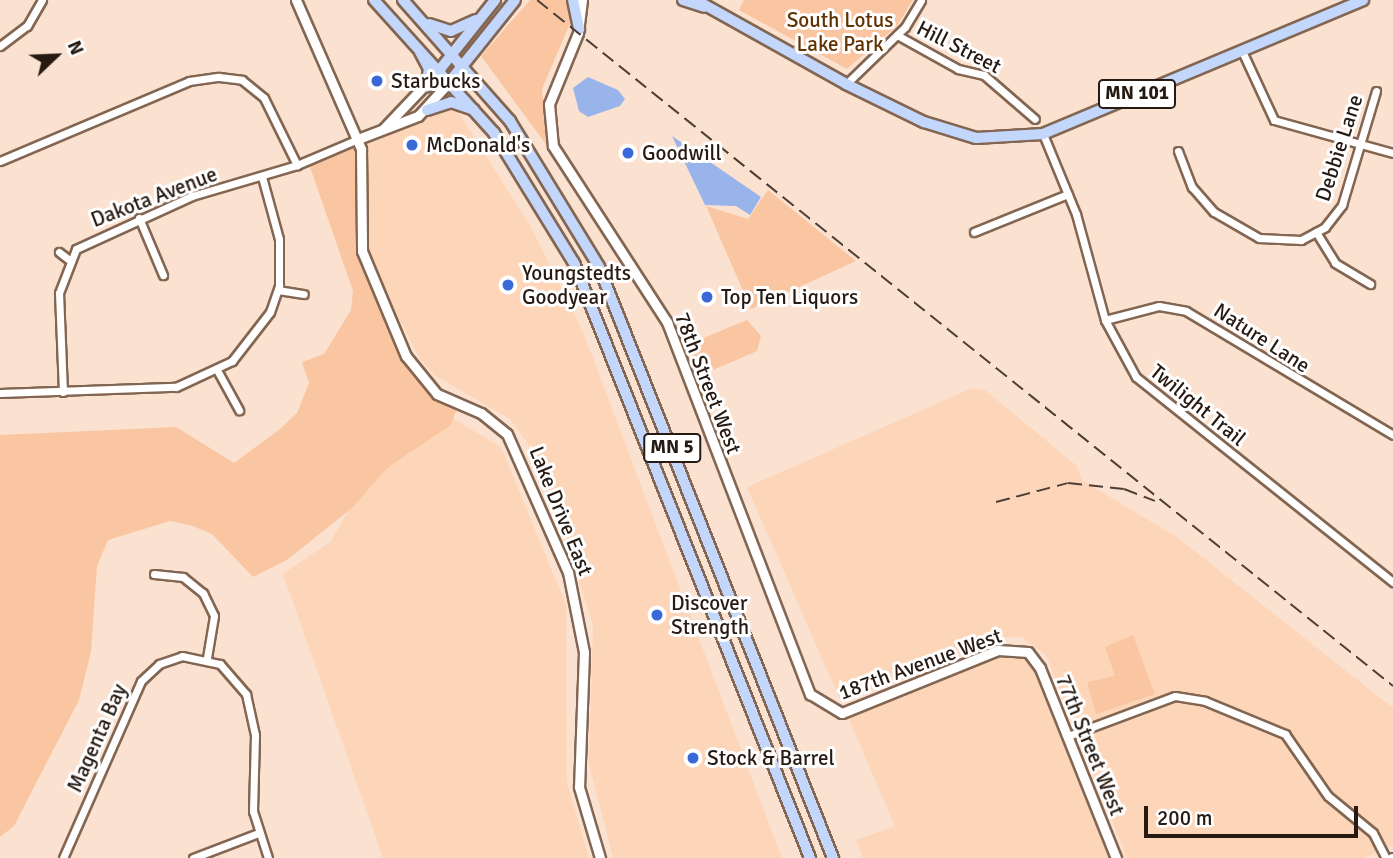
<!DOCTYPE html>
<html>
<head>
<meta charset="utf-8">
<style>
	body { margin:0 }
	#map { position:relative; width:1393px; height:858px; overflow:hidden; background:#fbe1cf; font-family:Signika,sans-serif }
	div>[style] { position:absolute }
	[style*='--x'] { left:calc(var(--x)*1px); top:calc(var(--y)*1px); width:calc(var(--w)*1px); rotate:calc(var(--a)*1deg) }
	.built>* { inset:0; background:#fdd6ba }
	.green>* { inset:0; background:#fac6a2 }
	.water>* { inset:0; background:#99b4eb }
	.roads { filter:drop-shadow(2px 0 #836652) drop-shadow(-2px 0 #836652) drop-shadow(0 2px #836652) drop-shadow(0 -2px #836652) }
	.minor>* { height:7px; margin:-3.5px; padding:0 3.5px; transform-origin:3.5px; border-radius:3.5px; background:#fff }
	.tertiary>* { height:9px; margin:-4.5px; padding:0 4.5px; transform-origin:4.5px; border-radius:4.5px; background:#fff }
	.primary>* { height:10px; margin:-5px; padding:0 5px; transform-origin:5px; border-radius:5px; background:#c3d7fd }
	.rail>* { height:2px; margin-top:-1px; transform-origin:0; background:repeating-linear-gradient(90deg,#4c3e34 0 14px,transparent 0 21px) }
	.dots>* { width:19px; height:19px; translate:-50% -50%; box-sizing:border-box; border:4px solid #fff; border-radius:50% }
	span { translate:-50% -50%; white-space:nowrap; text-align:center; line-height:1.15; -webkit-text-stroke:6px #fff; paint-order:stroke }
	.shield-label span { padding:2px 5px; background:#fff; border:2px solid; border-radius:5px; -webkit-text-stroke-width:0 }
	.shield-label { font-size:19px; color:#261a12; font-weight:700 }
	.park-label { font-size:21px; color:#633100 }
	.street-label { font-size:21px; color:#261a12 }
	.poi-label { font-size:21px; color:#261a12 }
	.left { translate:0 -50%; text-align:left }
	.north { position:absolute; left:21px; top:21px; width:70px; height:70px; -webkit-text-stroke:5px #fff; paint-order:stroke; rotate:67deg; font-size:19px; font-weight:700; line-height:28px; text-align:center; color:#261a12 }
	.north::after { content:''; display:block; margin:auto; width:24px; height:32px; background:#261a12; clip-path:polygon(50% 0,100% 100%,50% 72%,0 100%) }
	.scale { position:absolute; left:1144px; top:806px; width:214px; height:32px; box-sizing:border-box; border:4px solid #261a12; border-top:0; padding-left:9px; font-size:21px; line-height:24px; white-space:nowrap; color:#261a12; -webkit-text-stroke:5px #fff; paint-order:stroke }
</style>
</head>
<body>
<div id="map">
	<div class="built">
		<div style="clip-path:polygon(455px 107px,531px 227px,583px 332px,782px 858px,613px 858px,589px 764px,593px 625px,558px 513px,529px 445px,510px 419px,434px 375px,420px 359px,361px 245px,358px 139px)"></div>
		<div style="clip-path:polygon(970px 389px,985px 390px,1077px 466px,1082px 480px,1178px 538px,1393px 708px,1393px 845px,1364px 858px,1127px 858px,1046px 655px,1021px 637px,996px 638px,841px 702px,747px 487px)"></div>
		<div style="clip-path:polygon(452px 418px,501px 447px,566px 605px,567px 783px,589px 858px,383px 858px,283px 574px,330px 542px,363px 486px)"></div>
		<div style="clip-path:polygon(1005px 652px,1032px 662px,1110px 858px,863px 858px,856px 840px,895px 826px,848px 717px)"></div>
	</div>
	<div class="green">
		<div style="clip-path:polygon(530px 0,570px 0,574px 14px,542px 89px,548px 147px,481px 56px)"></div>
		<div style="clip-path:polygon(744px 0,913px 0,896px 27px,847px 69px,739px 10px)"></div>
		<div style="clip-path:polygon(358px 139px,359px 221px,395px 346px,457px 408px,451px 425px,387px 468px,353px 507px,287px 560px,253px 577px,212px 534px,190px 525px,170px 521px,108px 540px,97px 566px,91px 652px,79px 700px,14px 826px,0 837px,0 435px,176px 427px,234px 463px,279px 430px,297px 413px,309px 383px,302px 362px,324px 354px,351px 310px,353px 291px,309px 164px)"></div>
		<div style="clip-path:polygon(768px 190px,856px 261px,751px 309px,706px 206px,748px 219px)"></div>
		<div style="clip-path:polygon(747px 320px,761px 336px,757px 351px,713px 370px,691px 368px,682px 347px)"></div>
		<div style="clip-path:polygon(1133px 635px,1155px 694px,1096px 714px,1087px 682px,1115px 676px,1105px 647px)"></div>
	</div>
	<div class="water">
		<div style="clip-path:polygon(588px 77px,618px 90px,625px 99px,620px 106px,588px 117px,579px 111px,573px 88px)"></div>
		<div style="clip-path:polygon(672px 136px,761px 197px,750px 215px,736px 206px,705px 205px)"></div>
	</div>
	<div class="roads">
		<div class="minor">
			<div style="--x:897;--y:35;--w:70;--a:29.1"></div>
			<div style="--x:958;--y:69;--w:27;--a:13"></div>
			<div style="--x:984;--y:75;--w:67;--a:40.8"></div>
			<div style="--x:0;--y:46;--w:34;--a:-37"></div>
			<div style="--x:27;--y:26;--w:30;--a:-60"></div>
			<div style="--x:1242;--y:51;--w:76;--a:65.1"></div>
			<div style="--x:1274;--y:120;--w:123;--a:15.5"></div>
			<div style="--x:846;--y:84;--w:82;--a:-44"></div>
			<div style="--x:905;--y:27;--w:31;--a:-59"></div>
			<div style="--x:1043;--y:134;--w:87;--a:67.6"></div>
			<div style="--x:1076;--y:214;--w:110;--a:74.7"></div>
			<div style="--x:1105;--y:320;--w:65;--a:61.5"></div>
			<div style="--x:1136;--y:377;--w:329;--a:38.6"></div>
			<div style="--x:1178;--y:151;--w:39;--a:69"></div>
			<div style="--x:1192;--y:187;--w:33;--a:49"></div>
			<div style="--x:1214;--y:212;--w:52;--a:30"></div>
			<div style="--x:1259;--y:238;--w:42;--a:2.7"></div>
			<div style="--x:1301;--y:240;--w:27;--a:-28"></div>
			<div style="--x:1325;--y:227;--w:28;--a:-52"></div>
			<div style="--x:1342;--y:205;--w:119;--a:-73.4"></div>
			<div style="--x:0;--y:161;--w:205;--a:-22.9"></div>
			<div style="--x:189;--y:81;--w:30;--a:-8"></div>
			<div style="--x:219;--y:77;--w:23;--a:7"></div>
			<div style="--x:242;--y:80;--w:28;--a:39"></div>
			<div style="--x:264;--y:98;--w:75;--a:63.8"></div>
			<div style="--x:139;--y:218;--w:62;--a:67.2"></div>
			<div style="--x:974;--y:232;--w:101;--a:-22"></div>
			<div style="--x:1316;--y:232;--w:36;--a:58"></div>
			<div style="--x:1335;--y:263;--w:41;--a:31"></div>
			<div style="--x:59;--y:252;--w:11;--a:38"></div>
			<div style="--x:278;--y:290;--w:26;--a:9"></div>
			<div style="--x:1105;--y:320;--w:56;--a:-14.5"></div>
			<div style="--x:1159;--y:306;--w:27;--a:10"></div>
			<div style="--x:1186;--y:311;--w:241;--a:30.9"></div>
			<div style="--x:217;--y:370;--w:46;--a:61.2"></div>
			<div style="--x:63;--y:392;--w:99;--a:-92.3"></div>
			<div style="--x:59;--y:293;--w:47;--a:-68.9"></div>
			<div style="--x:76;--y:249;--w:128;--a:-24.6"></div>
			<div style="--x:192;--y:196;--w:109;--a:-16.4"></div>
			<div style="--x:297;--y:165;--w:66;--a:-23.1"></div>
			<div style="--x:0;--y:393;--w:176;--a:-2"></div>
			<div style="--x:176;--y:387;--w:62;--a:-24.9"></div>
			<div style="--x:232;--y:361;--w:62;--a:-52.2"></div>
			<div style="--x:270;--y:312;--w:28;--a:-71"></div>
			<div style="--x:279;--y:286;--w:47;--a:-90"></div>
			<div style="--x:279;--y:239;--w:64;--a:-105.3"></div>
			<div style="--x:154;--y:574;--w:29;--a:6"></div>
			<div style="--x:183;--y:577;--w:26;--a:39"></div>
			<div style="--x:203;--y:593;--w:25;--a:64"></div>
			<div style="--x:214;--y:616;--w:43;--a:99.5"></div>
			<div style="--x:1068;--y:736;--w:114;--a:-20.5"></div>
			<div style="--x:1175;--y:696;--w:30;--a:9"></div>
			<div style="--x:1205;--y:701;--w:87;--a:22.4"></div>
			<div style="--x:1285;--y:734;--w:75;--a:55.3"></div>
			<div style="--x:1328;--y:796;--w:58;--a:39.4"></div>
			<div style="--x:1373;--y:833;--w:28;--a:63"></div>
			<div style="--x:63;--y:858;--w:193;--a:-66.2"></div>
			<div style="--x:141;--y:681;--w:25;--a:-43"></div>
			<div style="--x:159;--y:664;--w:24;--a:-19"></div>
			<div style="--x:182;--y:656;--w:39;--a:12"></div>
			<div style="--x:220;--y:664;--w:40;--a:49"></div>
			<div style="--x:246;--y:694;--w:42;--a:77.6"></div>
			<div style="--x:255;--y:735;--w:76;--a:91.5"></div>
			<div style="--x:253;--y:811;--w:49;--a:72.3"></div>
			<div style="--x:193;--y:858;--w:70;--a:-21"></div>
		</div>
		<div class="tertiary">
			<div style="--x:296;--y:0;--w:163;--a:66.4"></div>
			<div style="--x:361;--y:149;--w:102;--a:89.4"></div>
			<div style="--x:362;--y:251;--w:114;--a:67.3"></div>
			<div style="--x:406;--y:356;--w:49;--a:50.8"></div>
			<div style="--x:437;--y:394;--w:48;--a:23.4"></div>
			<div style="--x:481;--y:413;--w:33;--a:39"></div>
			<div style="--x:507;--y:434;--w:151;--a:66.2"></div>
			<div style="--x:568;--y:572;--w:82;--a:78.7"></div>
			<div style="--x:584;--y:652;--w:135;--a:92.1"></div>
			<div style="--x:579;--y:787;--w:74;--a:73.5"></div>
			<div style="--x:582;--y:0;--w:33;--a:97"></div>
			<div style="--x:578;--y:33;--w:77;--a:112.2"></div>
			<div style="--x:549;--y:104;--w:42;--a:84.6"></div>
			<div style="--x:553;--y:146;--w:210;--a:57.1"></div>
			<div style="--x:667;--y:322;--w:399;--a:69"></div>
			<div style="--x:810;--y:694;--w:37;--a:31"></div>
			<div style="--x:842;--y:713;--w:168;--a:-22"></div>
			<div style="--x:998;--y:650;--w:30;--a:4"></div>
			<div style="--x:1028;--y:652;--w:20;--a:53"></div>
			<div style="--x:1040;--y:668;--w:205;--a:68.2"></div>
			<div style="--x:384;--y:128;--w:83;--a:-46.5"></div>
			<div style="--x:358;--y:139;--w:64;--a:-21"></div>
			<div style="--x:418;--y:116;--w:49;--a:-47.5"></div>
			<div style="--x:1392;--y:858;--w:1;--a:0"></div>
		</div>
		<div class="primary">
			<div style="--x:374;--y:0;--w:179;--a:47.9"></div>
			<div style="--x:494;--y:133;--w:153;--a:58.4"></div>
			<div style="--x:574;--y:263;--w:640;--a:68.36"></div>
			<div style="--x:403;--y:0;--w:162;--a:48.5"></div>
			<div style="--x:510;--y:121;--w:171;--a:58.6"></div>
			<div style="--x:599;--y:267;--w:636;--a:68.4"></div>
			<div style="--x:573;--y:0;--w:30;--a:78"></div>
			<div style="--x:683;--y:0;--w:22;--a:18"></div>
			<div style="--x:696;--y:0;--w:172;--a:29.2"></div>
			<div style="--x:846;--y:84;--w:87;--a:26"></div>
			<div style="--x:924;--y:122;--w:54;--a:17.1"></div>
			<div style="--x:976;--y:138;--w:67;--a:-3.4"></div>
			<div style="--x:1043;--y:134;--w:347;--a:-22.7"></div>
			<div style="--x:429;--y:24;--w:23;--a:18"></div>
			<div style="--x:451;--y:31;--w:27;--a:-24"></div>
			<div style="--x:420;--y:52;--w:19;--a:62"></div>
			<div style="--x:429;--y:69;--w:18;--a:99"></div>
			<div style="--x:441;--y:68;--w:87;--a:-51.5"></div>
			<div style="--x:451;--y:80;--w:102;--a:-51.3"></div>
			<div style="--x:427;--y:110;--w:25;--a:-18"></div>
			<div style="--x:451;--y:102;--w:24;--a:19"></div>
		</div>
	</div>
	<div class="rail">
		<div style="--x:537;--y:0;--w:1097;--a:38.71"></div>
		<div style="--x:996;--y:502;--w:74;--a:-14.8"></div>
		<div style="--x:1068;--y:483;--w:56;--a:6.1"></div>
		<div style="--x:1124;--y:489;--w:33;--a:21"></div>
	</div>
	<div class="dots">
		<div style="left:377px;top:81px;background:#3969d9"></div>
		<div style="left:412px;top:145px;background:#3969d9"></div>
		<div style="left:628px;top:153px;background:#3969d9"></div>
		<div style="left:508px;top:285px;background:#3969d9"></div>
		<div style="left:707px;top:297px;background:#3969d9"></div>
		<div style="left:657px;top:615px;background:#3969d9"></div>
		<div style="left:693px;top:758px;background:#3969d9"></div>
	</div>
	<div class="shield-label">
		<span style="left:1137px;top:94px">MN 101</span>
		<span style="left:672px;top:448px">MN 5</span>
	</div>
	<div class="park-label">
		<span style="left:840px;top:32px">South Lotus<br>Lake Park</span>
	</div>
	<div class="street-label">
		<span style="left:959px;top:47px;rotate:27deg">Hill Street</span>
		<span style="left:1339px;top:148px;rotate:-72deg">Debbie Lane</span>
		<span style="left:154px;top:197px;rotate:-21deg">Dakota Avenue</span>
		<span style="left:1262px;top:338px;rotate:33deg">Nature Lane</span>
		<span style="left:708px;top:383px;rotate:69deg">78th Street West</span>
		<span style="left:1198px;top:405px;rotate:39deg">Twilight Trail</span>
		<span style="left:561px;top:511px;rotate:68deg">Lake Drive East</span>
		<span style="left:920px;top:664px;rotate:-20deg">187th Avenue West</span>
		<span style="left:97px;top:738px;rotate:-66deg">Magenta Bay</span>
		<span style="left:1090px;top:745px;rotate:68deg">77th Street West</span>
	</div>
	<div class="poi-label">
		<span class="left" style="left:391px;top:81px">Starbucks</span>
		<span class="left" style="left:426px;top:145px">McDonald's</span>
		<span class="left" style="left:642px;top:153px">Goodwill</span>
		<span class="left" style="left:522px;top:285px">Youngstedts<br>Goodyear</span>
		<span class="left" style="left:721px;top:297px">Top Ten Liquors</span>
		<span class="left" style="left:671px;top:615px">Discover<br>Strength</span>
		<span class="left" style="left:707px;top:758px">Stock &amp; Barrel</span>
	</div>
	<div class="north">N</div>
	<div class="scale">200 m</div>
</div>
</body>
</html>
